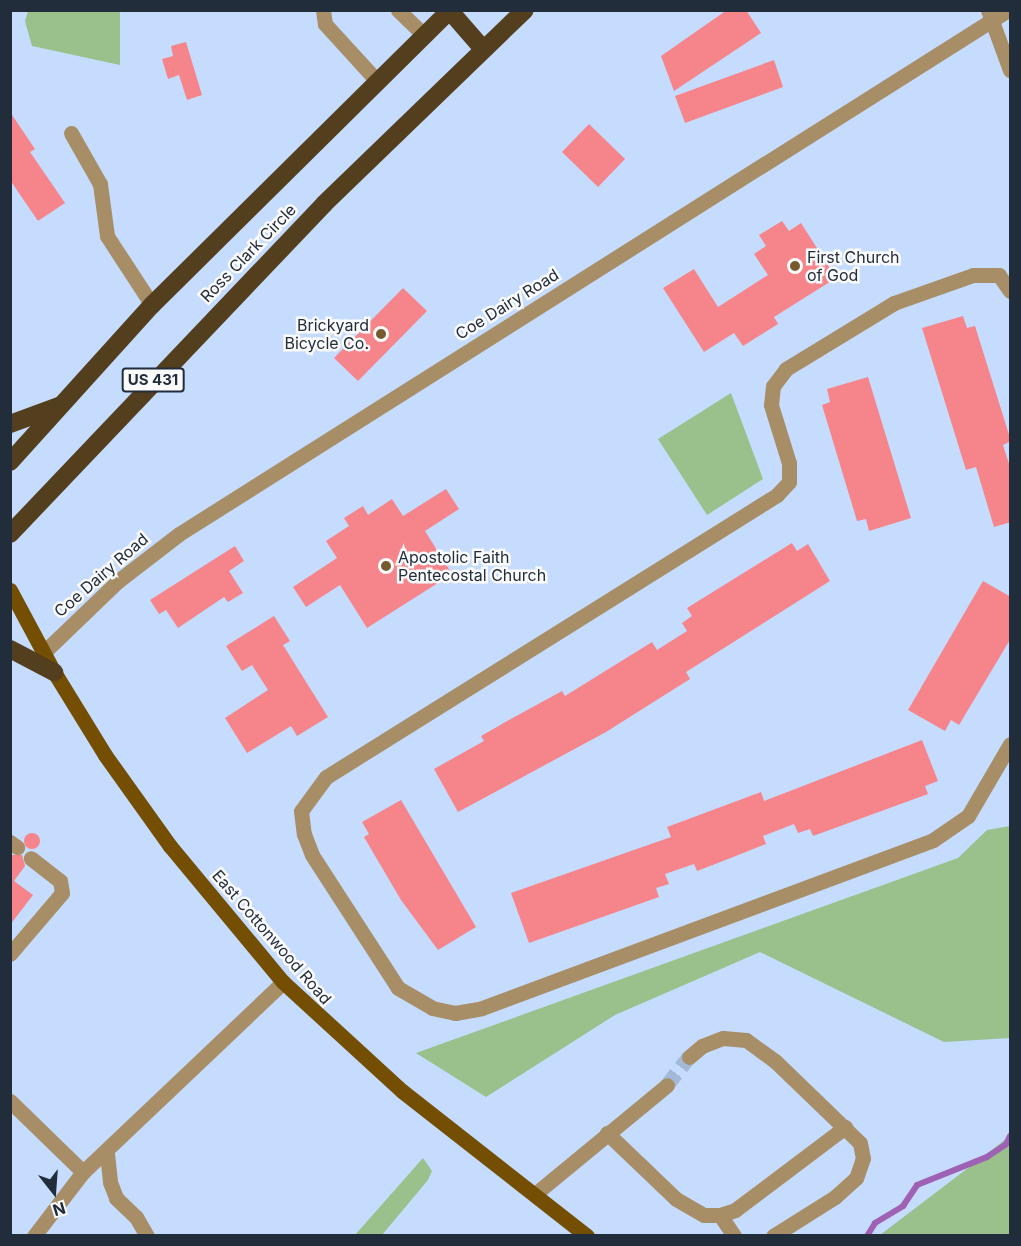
<!DOCTYPE html>
<html>
<head>
<meta charset="utf-8">
<style>
	body { margin:0 }
	#map { position:relative; width:1021px; height:1246px; overflow:hidden; background:#c5dcfe; font-family:Inter,sans-serif }
	div>[style] { position:absolute }
	[style*='--x'] { left:calc(var(--x)*1px); top:calc(var(--y)*1px); width:calc(var(--w)*1px); rotate:calc(var(--a)*1deg) }
	.green>* { inset:0; background:#9ac08b }
	.stream>* { height:6px; margin:-3px; padding:0 3px; transform-origin:3px; border-radius:3px; background:#9f61b4 }
	.building>* { inset:0; background:#f6848b }
	.round { border-radius:50% }
	.minor-tunnel>* { height:15px; margin-top:-7.5px; transform-origin:0; background:repeating-linear-gradient(90deg,#a4b9d7 0 15px,transparent 0 23px) }
	.minor>* { height:15px; margin:-7.5px; padding:0 7.5px; transform-origin:7.5px; border-radius:7.5px; background:#a88e67 }
	.major>* { height:15px; margin:-7.5px; padding:0 7.5px; transform-origin:7.5px; border-radius:7.5px; background:#744f03 }
	.highway>* { height:18px; margin:-9px; padding:0 9px; transform-origin:9px; border-radius:9px; background:#533f1e }
	.dots>* { width:16px; height:16px; translate:-50% -50%; box-sizing:border-box; border:3px solid #fbfbfb; border-radius:50% }
	span { translate:-50% -50%; white-space:nowrap; text-align:center; line-height:1.15; -webkit-text-stroke:5px #fbfbfb; paint-order:stroke }
	.shield-label span { padding:2px 4px; background:#fbfbfb; border:2px solid; border-radius:4px; -webkit-text-stroke-width:0 }
	.shield-label { font-size:15px; color:#222d3c; font-weight:700 }
	.street-label { font-size:16px; color:#222d3c }
	.poi-label { font-size:16px; color:#222d3c }
	.left { translate:0 -50%; text-align:left }
	.right { translate:-100% -50%; text-align:right }
	.frame { position:absolute; inset:0; border:12px solid #222d3c; pointer-events:none }
	.north { position:absolute; left:24px; top:1162px; width:60px; height:60px; -webkit-text-stroke:4px #fbfbfb; paint-order:stroke; rotate:163deg; font-size:16px; font-weight:700; line-height:24px; text-align:center; color:#222d3c }
	.north::after { content:''; display:block; margin:auto; width:21px; height:27px; background:#222d3c; clip-path:polygon(50% 0,100% 100%,50% 72%,0 100%) }
</style>
</head>
<body>
<div id="map">
	<div class="green">
		<div style="clip-path:polygon(28px 11px,120px 11px,120px 65px,32px 46px,25px 21px)"></div>
		<div style="clip-path:polygon(731px 393px,763px 479px,707px 515px,658px 439px)"></div>
		<div style="clip-path:polygon(1010px 826px,1010px 1038px,944px 1042px,760px 952px,615px 1015px,486px 1097px,416px 1053px,958px 858px,987px 830px)"></div>
		<div style="clip-path:polygon(1010px 1136px,1010px 1235px,880px 1235px)"></div>
		<div style="clip-path:polygon(423px 1158px,432px 1171px,428px 1180px,382px 1235px,355px 1235px)"></div>
	</div>
	<div class="stream">
		<div style="--x:867;--y:1236;--w:15;--a:-58"></div>
		<div style="--x:875;--y:1223;--w:33;--a:-31"></div>
		<div style="--x:903;--y:1206;--w:25;--a:-56"></div>
		<div style="--x:917;--y:1185;--w:75;--a:-21.8"></div>
		<div style="--x:987;--y:1157;--w:23;--a:-34"></div>
		<div style="--x:1006;--y:1144;--w:9;--a:-63"></div>
	</div>
	<div class="building">
		<div style="clip-path:polygon(727px 10px,746px 10px,761px 33px,674px 91px,661px 56px)"></div>
		<div style="clip-path:polygon(186px 42px,202px 95px,187px 100px,179px 75px,168px 79px,162px 59px,173px 56px,171px 46px)"></div>
		<div style="clip-path:polygon(774px 60px,783px 87px,685px 123px,675px 96px)"></div>
		<div style="clip-path:polygon(10px 112px,35px 149px,30px 152px,65px 203px,38px 221px,10px 180px)"></div>
		<div style="clip-path:polygon(589px 124px,625px 159px,598px 187px,562px 152px)"></div>
		<div style="clip-path:polygon(782px 221px,789px 231px,801px 223px,836px 278px,774px 317px,778px 324px,743px 346px,734px 333px,704px 352px,663px 288px,694px 269px,718px 307px,768px 275px,754px 254px,766px 246px,759px 235px)"></div>
		<div style="clip-path:polygon(403px 288px,427px 311px,358px 381px,334px 358px)"></div>
		<div style="clip-path:polygon(963px 316px,967px 328px,975px 326px,1011px 441px,1003px 445px,1011px 470px,1011px 522px,994px 527px,976px 467px,966px 470px,922px 328px)"></div>
		<div style="clip-path:polygon(868px 377px,911px 518px,869px 531px,866px 519px,857px 521px,822px 405px,830px 402px,827px 389px)"></div>
		<div style="clip-path:polygon(446px 489px,459px 509px,425px 531px,452px 574px,367px 628px,340px 585px,306px 607px,293px 587px,337px 558px,326px 541px,349px 526px,344px 518px,363px 506px,368px 515px,392px 499px,403px 516px)"></div>
		<div style="clip-path:polygon(792px 543px,797px 551px,808px 544px,830px 581px,686px 672px,690px 679px,606px 732px,458px 812px,434px 769px,484px 741px,481px 736px,509px 720px,562px 691px,565px 696px,652px 642px,657px 650px,687px 631px,682px 623px,692px 616px,687px 608px)"></div>
		<div style="clip-path:polygon(235px 546px,244px 561px,229px 571px,243px 593px,228px 602px,224px 597px,178px 628px,166px 610px,159px 614px,150px 600px)"></div>
		<div style="clip-path:polygon(983px 581px,1011px 597px,1011px 638px,959px 725px,951px 720px,945px 731px,908px 710px)"></div>
		<div style="clip-path:polygon(274px 616px,290px 641px,283px 645px,328px 717px,297px 736px,291px 726px,247px 753px,225px 718px,268px 690px,252px 665px,242px 671px,226px 646px)"></div>
		<div style="clip-path:polygon(922px 740px,938px 781px,925px 786px,928px 794px,813px 836px,810px 829px,798px 833px,794px 824px,763px 836px,766px 844px,723px 861px,697px 871px,694px 864px,665px 874px,669px 884px,656px 888px,659px 897px,529px 943px,511px 893px,671px 837px,667px 827px,761px 792px,764px 801px)"></div>
		<div style="clip-path:polygon(401px 800px,476px 927px,438px 950px,401px 900px,364px 837px,369px 834px,362px 822px)"></div>
		<div class="round" style="left:24px;top:833px;width:16px;height:16px"></div>
		<div style="clip-path:polygon(11px 855px,22px 855px,25px 866px,14px 881px,33px 895px,10px 925px)"></div>
	</div>
	<div class="minor-tunnel">
		<div style="--x:667;--y:1085;--w:36;--a:-52"></div>
	</div>
	<div class="minor">
		<div style="--x:323;--y:10;--w:14;--a:82"></div>
		<div style="--x:325;--y:24;--w:77;--a:47.6"></div>
		<div style="--x:398;--y:10;--w:36;--a:44"></div>
		<div style="--x:988;--y:10;--w:64;--a:69.9"></div>
		<div style="--x:71;--y:133;--w:59;--a:60.4"></div>
		<div style="--x:100;--y:184;--w:52;--a:82.3"></div>
		<div style="--x:107;--y:236;--w:82;--a:56.9"></div>
		<div style="--x:1010;--y:291;--w:19;--a:-125"></div>
		<div style="--x:999;--y:275;--w:26;--a:180"></div>
		<div style="--x:973;--y:275;--w:84;--a:160.5"></div>
		<div style="--x:894;--y:303;--w:127;--a:148.6"></div>
		<div style="--x:786;--y:369;--w:21;--a:127"></div>
		<div style="--x:773;--y:386;--w:19;--a:96"></div>
		<div style="--x:771;--y:405;--w:61;--a:72.8"></div>
		<div style="--x:789;--y:463;--w:19;--a:90"></div>
		<div style="--x:789;--y:482;--w:18;--a:133"></div>
		<div style="--x:777;--y:495;--w:532;--a:147.98"></div>
		<div style="--x:326;--y:777;--w:42;--a:126.3"></div>
		<div style="--x:301;--y:811;--w:23;--a:83"></div>
		<div style="--x:304;--y:834;--w:22;--a:69"></div>
		<div style="--x:312;--y:855;--w:158;--a:57.1"></div>
		<div style="--x:398;--y:988;--w:39;--a:30"></div>
		<div style="--x:432;--y:1008;--w:24;--a:12"></div>
		<div style="--x:455;--y:1013;--w:27;--a:-10"></div>
		<div style="--x:482;--y:1008;--w:481;--a:-20.4"></div>
		<div style="--x:933;--y:840;--w:42;--a:-34.4"></div>
		<div style="--x:968;--y:816;--w:83;--a:-59.7"></div>
		<div style="--x:44;--y:652;--w:103;--a:-43.8"></div>
		<div style="--x:118;--y:581;--w:77;--a:-37.6"></div>
		<div style="--x:179;--y:534;--w:981;--a:-32.3"></div>
		<div style="--x:10;--y:842;--w:9;--a:36"></div>
		<div style="--x:10;--y:954;--w:80;--a:-49.6"></div>
		<div style="--x:62;--y:893;--w:12;--a:-99"></div>
		<div style="--x:60;--y:881;--w:37;--a:-142"></div>
		<div style="--x:689;--y:1057;--w:17;--a:-40"></div>
		<div style="--x:702;--y:1046;--w:22;--a:-21"></div>
		<div style="--x:723;--y:1038;--w:23;--a:5"></div>
		<div style="--x:746;--y:1040;--w:36;--a:36"></div>
		<div style="--x:775;--y:1061;--w:118;--a:44"></div>
		<div style="--x:860;--y:1143;--w:15;--a:79"></div>
		<div style="--x:863;--y:1158;--w:21;--a:109"></div>
		<div style="--x:856;--y:1178;--w:28;--a:138"></div>
		<div style="--x:835;--y:1197;--w:73;--a:147.8"></div>
		<div style="--x:10;--y:1101;--w:102;--a:44.2"></div>
		<div style="--x:607;--y:1133;--w:95;--a:43.7"></div>
		<div style="--x:676;--y:1199;--w:32;--a:30"></div>
		<div style="--x:704;--y:1215;--w:16;--a:0"></div>
		<div style="--x:720;--y:1215;--w:16;--a:-18"></div>
		<div style="--x:735;--y:1210;--w:138;--a:-37"></div>
		<div style="--x:107;--y:1153;--w:29;--a:84"></div>
		<div style="--x:110;--y:1182;--w:17;--a:69"></div>
		<div style="--x:116;--y:1198;--w:28;--a:44"></div>
		<div style="--x:136;--y:1217;--w:22;--a:60"></div>
		<div style="--x:535;--y:1194;--w:171;--a:-39.5"></div>
		<div style="--x:720;--y:1215;--w:25;--a:56"></div>
		<div style="--x:34;--y:1236;--w:81;--a:-52.6"></div>
		<div style="--x:83;--y:1172;--w:276;--a:-43.5"></div>
	</div>
	<div class="major">
		<div style="--x:10;--y:590;--w:93;--a:61.8"></div>
		<div style="--x:54;--y:672;--w:97;--a:58.4"></div>
		<div style="--x:105;--y:755;--w:112;--a:54.5"></div>
		<div style="--x:170;--y:846;--w:177;--a:50.3"></div>
		<div style="--x:283;--y:982;--w:161;--a:42.5"></div>
		<div style="--x:402;--y:1091;--w:235;--a:38.1"></div>
	</div>
	<div class="highway">
		<div style="--x:450;--y:11;--w:50;--a:49"></div>
		<div style="--x:10;--y:424;--w:52;--a:-20.2"></div>
		<div style="--x:10;--y:462;--w:212;--a:-47.9"></div>
		<div style="--x:152;--y:305;--w:419;--a:-44.7"></div>
		<div style="--x:10;--y:534;--w:456;--a:-46.4"></div>
		<div style="--x:324;--y:204;--w:279;--a:-44"></div>
		<div style="--x:10;--y:649;--w:50;--a:27.6"></div>
	</div>
	<div class="dots">
		<div style="left:795px;top:266px;background:#765a2d"></div>
		<div style="left:381px;top:334px;background:#765a2d"></div>
		<div style="left:386px;top:566px;background:#765a2d"></div>
	</div>
	<div class="shield-label">
		<span style="left:153px;top:380px">US 431</span>
	</div>
	<div class="street-label">
		<span style="left:248px;top:253px;rotate:-46deg">Ross Clark Circle</span>
		<span style="left:507px;top:304px;rotate:-32deg">Coe Dairy Road</span>
		<span style="left:101px;top:575px;rotate:-41deg">Coe Dairy Road</span>
		<span style="left:272px;top:937px;rotate:49deg">East Cottonwood Road</span>
	</div>
	<div class="poi-label">
		<span class="left" style="left:807px;top:266px">First Church<br>of God</span>
		<span class="right" style="left:369px;top:334px">Brickyard<br>Bicycle Co.</span>
		<span class="left" style="left:398px;top:566px">Apostolic Faith<br>Pentecostal Church</span>
	</div>
	<div class="frame"></div>
	<div class="north">N</div>
</div>
</body>
</html>
